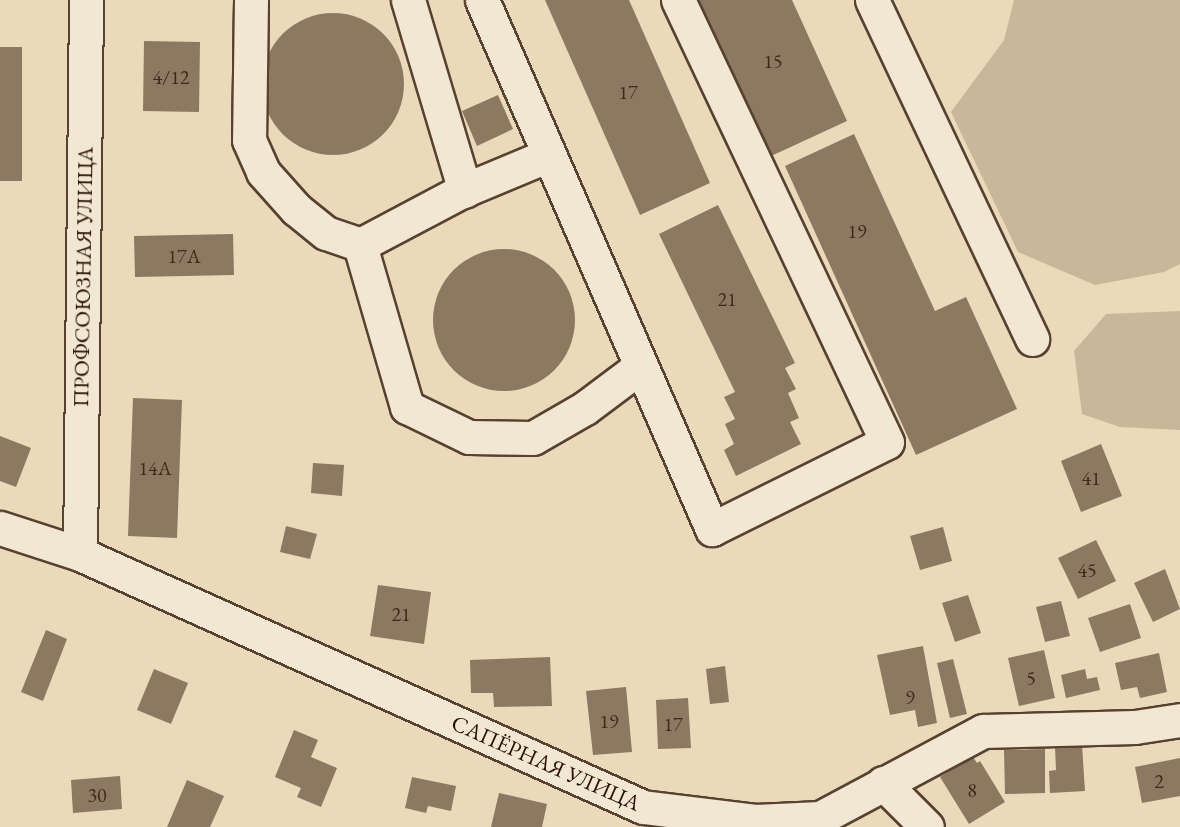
<!DOCTYPE html>
<html>
<head>
<meta charset="utf-8">
<style>
	body { margin:0 }
	#map { position:relative; width:1180px; height:827px; overflow:hidden; background:#eadab9; font-family:"EB Garamond",serif }
	div>[style] { position:absolute }
	[style*='--x'] { left:calc(var(--x)*1px); top:calc(var(--y)*1px); width:calc(var(--w)*1px); rotate:calc(var(--a)*1deg) }
	.green>* { inset:0; background:#c9b79a }
	.building>* { inset:0; background:#8d7862 }
	.round { border-radius:50% }
	.roads { filter:drop-shadow(2px 0 #594131) drop-shadow(-2px 0 #594131) drop-shadow(0 2px #594131) drop-shadow(0 -2px #594131) }
	.minor>* { height:33px; margin:-16.5px; padding:0 16.5px; transform-origin:16.5px; border-radius:16.5px; background:#f1e7d2 }
	span { translate:-50% -50%; white-space:nowrap; text-align:center; line-height:1.15; -webkit-text-stroke:4.5px #f1e7d2; paint-order:stroke }
	.number-label { font-size:20px; color:#42281c }
	.number-label span { -webkit-text-stroke-width:0 }
	.street-label { font-size:22px; color:#290e04 }
</style>
</head>
<body>
<div id="map">
	<div class="green">
		<div style="clip-path:polygon(1014px 0,1180px 0,1180px 264px,1164px 272px,1095px 285px,1018px 252px,951px 112px,1004px 40px)"></div>
		<div style="clip-path:polygon(1180px 311px,1180px 430px,1120px 427px,1082px 414px,1074px 351px,1106px 314px)"></div>
	</div>
	<div class="building">
		<div style="clip-path:polygon(545px 0,629px 0,710px 183px,640px 215px)"></div>
		<div style="clip-path:polygon(698px 0,792px 0,847px 121px,769px 157px)"></div>
		<div class="round" style="left:262px;top:13px;width:142px;height:142px"></div>
		<div style="clip-path:polygon(144px 41px,200px 42px,199px 112px,143px 111px)"></div>
		<div style="clip-path:polygon(0 47px,22px 47px,22px 181px,0 181px)"></div>
		<div style="clip-path:polygon(498px 95px,513px 129px,477px 146px,462px 111px)"></div>
		<div style="clip-path:polygon(854px 134px,935px 311px,966px 297px,1017px 409px,916px 455px,785px 166px)"></div>
		<div style="clip-path:polygon(718px 205px,795px 363px,785px 368px,796px 389px,788px 393px,799px 418px,790px 422px,801px 444px,736px 476px,724px 450px,734px 444px,725px 424px,735px 419px,724px 397px,735px 392px,659px 234px)"></div>
		<div style="clip-path:polygon(233px 234px,234px 275px,135px 277px,134px 236px)"></div>
		<div class="round" style="left:433px;top:249px;width:142px;height:142px"></div>
		<div style="clip-path:polygon(133px 398px,182px 400px,177px 538px,128px 536px)"></div>
		<div style="clip-path:polygon(0 436px,31px 448px,16px 487px,0 481px)"></div>
		<div style="clip-path:polygon(1101px 444px,1122px 496px,1081px 512px,1061px 461px)"></div>
		<div style="clip-path:polygon(313px 463px,344px 465px,342px 496px,311px 493px)"></div>
		<div style="clip-path:polygon(286px 526px,317px 534px,310px 559px,280px 552px)"></div>
		<div style="clip-path:polygon(943px 527px,952px 561px,920px 570px,910px 536px)"></div>
		<div style="clip-path:polygon(1096px 540px,1116px 581px,1078px 599px,1058px 558px)"></div>
		<div style="clip-path:polygon(1165px 569px,1180px 609px,1153px 622px,1134px 583px)"></div>
		<div style="clip-path:polygon(378px 585px,431px 592px,424px 644px,370px 636px)"></div>
		<div style="clip-path:polygon(968px 595px,981px 633px,955px 642px,942px 603px)"></div>
		<div style="clip-path:polygon(1061px 601px,1070px 636px,1045px 642px,1036px 607px)"></div>
		<div style="clip-path:polygon(1130px 604px,1141px 638px,1100px 652px,1088px 618px)"></div>
		<div style="clip-path:polygon(46px 630px,67px 639px,43px 701px,21px 692px)"></div>
		<div style="clip-path:polygon(923px 646px,937px 723px,918px 727px,915px 710px,890px 715px,877px 655px)"></div>
		<div style="clip-path:polygon(1044px 650px,1055px 698px,1019px 706px,1008px 658px)"></div>
		<div style="clip-path:polygon(1159px 653px,1167px 692px,1140px 698px,1137px 687px,1121px 690px,1115px 663px)"></div>
		<div style="clip-path:polygon(550px 657px,552px 706px,494px 707px,493px 693px,471px 693px,470px 660px)"></div>
		<div style="clip-path:polygon(953px 659px,967px 714px,950px 718px,937px 663px)"></div>
		<div style="clip-path:polygon(725px 666px,729px 702px,710px 704px,706px 669px)"></div>
		<div style="clip-path:polygon(154px 669px,188px 683px,171px 724px,137px 710px)"></div>
		<div style="clip-path:polygon(1085px 669px,1087px 679px,1097px 677px,1100px 690px,1066px 698px,1061px 675px)"></div>
		<div style="clip-path:polygon(626px 687px,632px 752px,593px 755px,586px 691px)"></div>
		<div style="clip-path:polygon(688px 698px,691px 748px,658px 749px,656px 700px)"></div>
		<div style="clip-path:polygon(294px 730px,318px 740px,311px 757px,337px 768px,321px 807px,297px 797px,301px 788px,275px 777px)"></div>
		<div style="clip-path:polygon(1082px 745px,1085px 791px,1050px 793px,1049px 771px,1056px 770px,1055px 747px)"></div>
		<div style="clip-path:polygon(1045px 749px,1045px 793px,1005px 794px,1004px 750px)"></div>
		<div style="clip-path:polygon(973px 757px,977px 763px,980px 761px,1005px 802px,969px 824px,940px 777px)"></div>
		<div style="clip-path:polygon(1180px 758px,1180px 796px,1142px 803px,1135px 767px)"></div>
		<div style="clip-path:polygon(120px 776px,122px 809px,73px 813px,71px 780px)"></div>
		<div style="clip-path:polygon(412px 777px,456px 786px,451px 811px,428px 806px,426px 813px,405px 808px)"></div>
		<div style="clip-path:polygon(187px 780px,224px 796px,210px 827px,167px 827px)"></div>
		<div style="clip-path:polygon(499px 793px,547px 804px,542px 827px,491px 827px)"></div>
	</div>
	<div class="roads">
		<div class="minor">
			<div style="--x:251;--y:0;--w:140;--a:90.8"></div>
			<div style="--x:249;--y:140;--w:35;--a:66"></div>
			<div style="--x:263;--y:172;--w:50;--a:48.3"></div>
			<div style="--x:296;--y:209;--w:38;--a:39"></div>
			<div style="--x:326;--y:233;--w:36;--a:19"></div>
			<div style="--x:360;--y:245;--w:113;--a:-27.9"></div>
			<div style="--x:460;--y:192;--w:96;--a:-22.6"></div>
			<div style="--x:408;--y:0;--w:199;--a:73.4"></div>
			<div style="--x:482;--y:0;--w:577;--a:66.5"></div>
			<div style="--x:712;--y:529;--w:195;--a:-26.4"></div>
			<div style="--x:887;--y:442;--w:489;--a:-115.3"></div>
			<div style="--x:872;--y:0;--w:375;--a:64.7"></div>
			<div style="--x:360;--y:245;--w:169;--a:73.8"></div>
			<div style="--x:407;--y:407;--w:69;--a:25.8"></div>
			<div style="--x:469;--y:437;--w:64;--a:0.9"></div>
			<div style="--x:533;--y:438;--w:60;--a:-30"></div>
			<div style="--x:585;--y:408;--w:70;--a:-36.9"></div>
			<div style="--x:0;--y:528;--w:84;--a:18"></div>
			<div style="--x:80;--y:554;--w:617;--a:24.2"></div>
			<div style="--x:643;--y:807;--w:113;--a:7.1"></div>
			<div style="--x:755;--y:821;--w:65;--a:-2.6"></div>
			<div style="--x:820;--y:818;--w:185;--a:-28.1"></div>
			<div style="--x:983;--y:731;--w:152;--a:-1.5"></div>
			<div style="--x:1135;--y:727;--w:46;--a:-8.8"></div>
			<div style="--x:80;--y:554;--w:554;--a:-89.38"></div>
			<div style="--x:883;--y:783;--w:62;--a:45"></div>
		</div>
	</div>
	<div class="number-label">
		<span style="left:773px;top:61px">15</span>
		<span style="left:171px;top:77px">4/12</span>
		<span style="left:628px;top:92px">17</span>
		<span style="left:857px;top:231px">19</span>
		<span style="left:184px;top:256px">17А</span>
		<span style="left:727px;top:299px">21</span>
		<span style="left:155px;top:468px">14А</span>
		<span style="left:1091px;top:478px">41</span>
		<span style="left:1087px;top:570px">45</span>
		<span style="left:401px;top:614px">21</span>
		<span style="left:1031px;top:678px">5</span>
		<span style="left:910px;top:697px">9</span>
		<span style="left:609px;top:721px">19</span>
		<span style="left:673px;top:724px">17</span>
		<span style="left:1159px;top:781px">2</span>
		<span style="left:972px;top:790px">8</span>
		<span style="left:97px;top:795px">30</span>
	</div>
	<div class="street-label">
		<span style="left:83px;top:277px;rotate:-89deg">ПРОФСОЮЗНАЯ УЛИЦА</span>
		<span style="left:546px;top:763px;rotate:24deg">САПЁРНАЯ УЛИЦА</span>
	</div>
</div>
</body>
</html>
